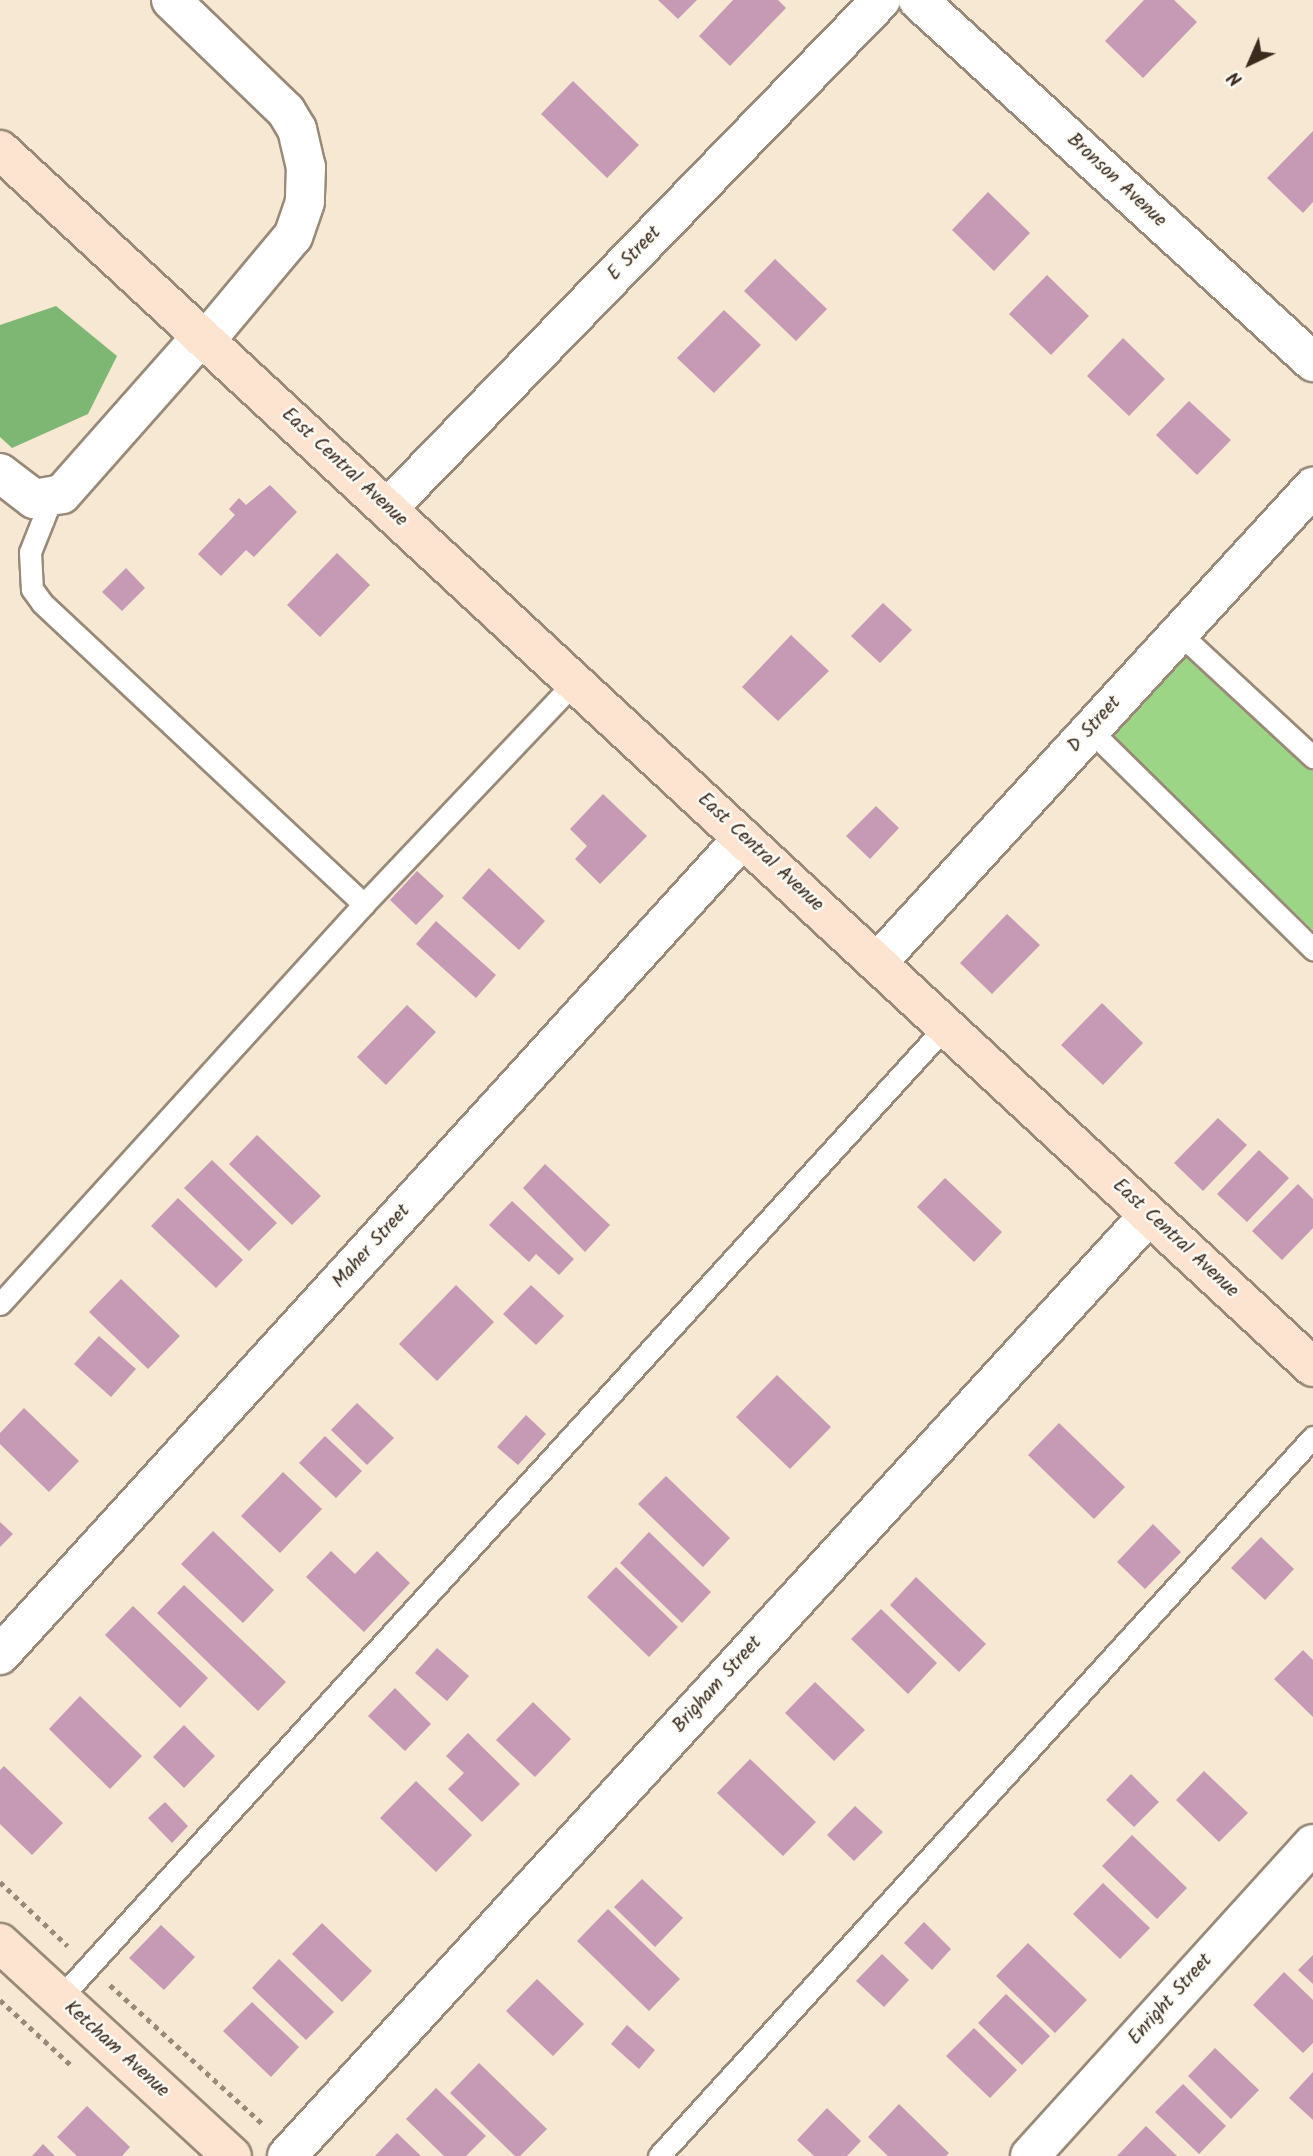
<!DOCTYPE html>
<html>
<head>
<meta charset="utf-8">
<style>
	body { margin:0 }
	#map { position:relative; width:1313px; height:2156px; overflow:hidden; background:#f6e8d2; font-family:Kalam,sans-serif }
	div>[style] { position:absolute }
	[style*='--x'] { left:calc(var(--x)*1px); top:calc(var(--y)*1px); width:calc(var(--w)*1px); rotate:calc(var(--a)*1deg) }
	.green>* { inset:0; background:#9dd587 }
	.forest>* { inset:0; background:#7eb674 }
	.building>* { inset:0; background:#c699b5 }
	.path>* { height:4.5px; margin-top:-2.25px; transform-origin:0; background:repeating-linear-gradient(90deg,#988978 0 5px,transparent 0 10px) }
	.roads { filter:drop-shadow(2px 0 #988978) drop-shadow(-2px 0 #988978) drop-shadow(0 2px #988978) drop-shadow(0 -2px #988978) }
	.lane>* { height:21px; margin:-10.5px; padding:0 10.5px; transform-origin:10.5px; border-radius:10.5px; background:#fff }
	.street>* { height:38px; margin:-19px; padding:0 19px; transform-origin:19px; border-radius:19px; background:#fff }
	.secondary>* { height:38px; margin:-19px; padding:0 19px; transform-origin:19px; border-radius:19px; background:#fde4d1 }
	span { translate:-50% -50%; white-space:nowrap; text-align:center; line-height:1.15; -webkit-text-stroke:5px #fdfcf7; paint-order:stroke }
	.street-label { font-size:19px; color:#3b2a1e }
	.north { position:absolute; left:1215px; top:28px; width:70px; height:70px; -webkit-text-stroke:5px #fdfcf7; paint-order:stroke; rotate:224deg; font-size:19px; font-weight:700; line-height:28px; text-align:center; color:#3b2a1e }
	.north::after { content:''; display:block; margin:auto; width:24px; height:32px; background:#3b2a1e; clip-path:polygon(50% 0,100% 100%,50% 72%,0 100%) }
</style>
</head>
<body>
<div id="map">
	<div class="green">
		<div style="clip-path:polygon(1189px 654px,1313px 771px,1313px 930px,1110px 738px)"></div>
	</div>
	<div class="forest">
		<div style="clip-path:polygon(56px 306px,117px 356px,88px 414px,12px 448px,0 437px,0 325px)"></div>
	</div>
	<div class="building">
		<div style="clip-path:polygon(658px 0,697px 0,678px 19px)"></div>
		<div style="clip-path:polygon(733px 0,778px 0,786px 8px,730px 66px,699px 36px)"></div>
		<div style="clip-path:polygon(1144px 0,1174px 0,1197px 22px,1143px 78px,1105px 41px)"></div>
		<div style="clip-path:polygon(573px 81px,639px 145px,607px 178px,541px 114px)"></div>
		<div style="clip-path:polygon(1313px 131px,1313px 202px,1303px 213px,1267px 178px)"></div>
		<div style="clip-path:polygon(988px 192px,1030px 233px,994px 271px,952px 230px)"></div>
		<div style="clip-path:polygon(775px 259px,827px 309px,796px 341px,744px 291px)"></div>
		<div style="clip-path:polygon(1047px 275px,1089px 316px,1051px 355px,1009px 314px)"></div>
		<div style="clip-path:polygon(724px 310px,761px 345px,714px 393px,677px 358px)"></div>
		<div style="clip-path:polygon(1123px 338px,1165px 379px,1129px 416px,1087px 376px)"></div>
		<div style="clip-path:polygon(1189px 401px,1231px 440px,1197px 475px,1156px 435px)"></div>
		<div style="clip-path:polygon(270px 485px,297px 512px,254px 557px,246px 550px,221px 576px,198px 554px,235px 515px,229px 509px,239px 498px,246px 505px)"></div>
		<div style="clip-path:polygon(337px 553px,370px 585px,320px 637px,287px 605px)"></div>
		<div style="clip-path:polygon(126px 568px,145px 588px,122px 611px,102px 592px)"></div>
		<div style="clip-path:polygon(883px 603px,912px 630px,880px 663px,851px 636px)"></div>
		<div style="clip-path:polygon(791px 635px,829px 671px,778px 721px,742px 687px)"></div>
		<div style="clip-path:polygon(603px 794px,647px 836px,600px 884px,575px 859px,587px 846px,570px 829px)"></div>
		<div style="clip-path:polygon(876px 806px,899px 828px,870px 859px,846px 836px)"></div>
		<div style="clip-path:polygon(489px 868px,545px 921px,519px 950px,462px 898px)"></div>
		<div style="clip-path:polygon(417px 871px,444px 896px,416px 925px,390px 900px)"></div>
		<div style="clip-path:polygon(1007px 914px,1040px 945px,992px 994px,960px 963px)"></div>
		<div style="clip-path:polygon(436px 921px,496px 975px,476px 998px,416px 944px)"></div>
		<div style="clip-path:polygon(1102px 1003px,1143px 1043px,1103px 1085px,1061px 1045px)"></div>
		<div style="clip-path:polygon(407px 1005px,436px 1032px,386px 1085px,357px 1057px)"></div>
		<div style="clip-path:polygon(1218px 1118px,1247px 1145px,1203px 1191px,1174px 1163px)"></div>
		<div style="clip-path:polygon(257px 1135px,321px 1196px,292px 1225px,229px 1164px)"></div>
		<div style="clip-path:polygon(1259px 1150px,1289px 1178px,1247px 1222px,1217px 1194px)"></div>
		<div style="clip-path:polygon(212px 1160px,277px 1223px,249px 1251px,184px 1188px)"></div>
		<div style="clip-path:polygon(545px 1164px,610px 1225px,585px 1252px,523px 1188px)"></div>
		<div style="clip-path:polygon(945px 1178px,1002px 1232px,974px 1262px,917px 1207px)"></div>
		<div style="clip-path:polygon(1298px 1184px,1313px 1199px,1313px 1228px,1282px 1260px,1252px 1231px)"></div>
		<div style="clip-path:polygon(178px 1198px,243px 1260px,216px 1288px,151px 1226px)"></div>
		<div style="clip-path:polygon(512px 1201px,574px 1259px,559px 1275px,536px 1254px,529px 1262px,489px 1225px)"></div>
		<div style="clip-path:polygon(121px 1279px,180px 1336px,148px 1369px,89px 1312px)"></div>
		<div style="clip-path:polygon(456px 1285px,494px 1322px,437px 1381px,399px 1344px)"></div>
		<div style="clip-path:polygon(531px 1285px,564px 1316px,536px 1345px,503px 1314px)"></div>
		<div style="clip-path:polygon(99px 1336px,136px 1369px,111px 1397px,74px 1364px)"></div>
		<div style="clip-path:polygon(777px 1375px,831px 1427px,790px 1469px,736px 1417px)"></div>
		<div style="clip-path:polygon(357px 1403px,394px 1438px,367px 1465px,331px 1430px)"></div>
		<div style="clip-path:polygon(24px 1408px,79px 1461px,49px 1492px,0 1444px,0 1433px)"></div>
		<div style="clip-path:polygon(526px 1415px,546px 1434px,518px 1465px,497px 1447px)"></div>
		<div style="clip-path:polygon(1059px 1423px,1125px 1487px,1094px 1519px,1028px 1455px)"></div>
		<div style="clip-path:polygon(325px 1436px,362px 1471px,336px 1498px,299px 1463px)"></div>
		<div style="clip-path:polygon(283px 1472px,322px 1509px,280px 1553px,241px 1516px)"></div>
		<div style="clip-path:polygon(666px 1476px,730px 1538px,703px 1567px,638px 1504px)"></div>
		<div style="clip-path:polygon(0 1522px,13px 1534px,0 1547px)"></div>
		<div style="clip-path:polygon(1153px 1524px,1181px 1552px,1145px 1589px,1117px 1562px)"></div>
		<div style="clip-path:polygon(213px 1531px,274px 1590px,243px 1623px,181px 1564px)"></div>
		<div style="clip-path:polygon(649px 1532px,711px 1592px,682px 1623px,620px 1563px)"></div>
		<div style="clip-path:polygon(1261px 1537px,1294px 1569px,1265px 1600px,1231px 1568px)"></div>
		<div style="clip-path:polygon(331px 1551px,355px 1574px,377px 1551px,410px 1583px,364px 1632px,306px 1577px)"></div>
		<div style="clip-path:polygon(616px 1567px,678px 1627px,649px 1657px,587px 1597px)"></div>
		<div style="clip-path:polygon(916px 1577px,986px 1644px,959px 1672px,890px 1605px)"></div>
		<div style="clip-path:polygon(184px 1585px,286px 1682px,258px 1711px,157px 1613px)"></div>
		<div style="clip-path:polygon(133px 1606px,208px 1678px,180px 1708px,105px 1635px)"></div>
		<div style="clip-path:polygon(881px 1609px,937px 1663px,908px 1694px,851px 1639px)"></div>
		<div style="clip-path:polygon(437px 1648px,469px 1676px,447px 1701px,415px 1673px)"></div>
		<div style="clip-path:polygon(1303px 1650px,1313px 1660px,1313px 1717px,1274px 1679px)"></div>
		<div style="clip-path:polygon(815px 1682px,865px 1730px,834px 1761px,785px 1713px)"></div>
		<div style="clip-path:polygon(395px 1688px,431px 1724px,405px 1751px,368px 1716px)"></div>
		<div style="clip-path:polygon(80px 1696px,142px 1756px,110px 1789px,49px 1729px)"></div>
		<div style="clip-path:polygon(533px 1702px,571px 1739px,535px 1777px,496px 1740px)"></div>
		<div style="clip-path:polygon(184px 1725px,215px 1756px,184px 1788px,153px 1757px)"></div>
		<div style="clip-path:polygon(468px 1733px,520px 1784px,482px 1822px,448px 1789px,464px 1773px,446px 1756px)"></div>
		<div style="clip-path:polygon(750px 1759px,816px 1822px,783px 1856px,717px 1793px)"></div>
		<div style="clip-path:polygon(4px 1766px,63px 1823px,32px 1855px,0 1824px,0 1770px)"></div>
		<div style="clip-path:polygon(1204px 1771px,1248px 1813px,1219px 1842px,1176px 1800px)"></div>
		<div style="clip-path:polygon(1131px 1774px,1159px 1802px,1134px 1827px,1106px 1800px)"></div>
		<div style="clip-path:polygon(416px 1781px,472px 1835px,436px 1872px,380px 1818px)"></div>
		<div style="clip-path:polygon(165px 1802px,188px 1826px,172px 1843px,148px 1818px)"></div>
		<div style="clip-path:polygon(855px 1806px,883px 1832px,854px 1861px,827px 1835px)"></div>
		<div style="clip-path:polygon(1132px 1835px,1187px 1888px,1157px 1919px,1102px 1866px)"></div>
		<div style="clip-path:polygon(642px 1879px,683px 1918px,655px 1947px,614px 1907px)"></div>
		<div style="clip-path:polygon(1103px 1883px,1150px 1928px,1120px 1959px,1073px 1914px)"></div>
		<div style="clip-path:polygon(608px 1909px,680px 1979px,649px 2011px,577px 1941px)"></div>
		<div style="clip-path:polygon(924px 1922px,951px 1949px,932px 1970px,904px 1943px)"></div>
		<div style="clip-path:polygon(322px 1923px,372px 1971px,342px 2002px,292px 1954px)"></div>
		<div style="clip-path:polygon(161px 1925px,195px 1957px,164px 1990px,129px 1958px)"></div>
		<div style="clip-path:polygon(1028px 1943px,1087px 2000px,1055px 2033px,996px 1976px)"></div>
		<div style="clip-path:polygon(882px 1954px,909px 1980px,884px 2007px,856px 1981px)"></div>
		<div style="clip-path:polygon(1313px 1955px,1313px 1984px,1298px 1970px)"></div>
		<div style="clip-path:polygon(279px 1959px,334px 2012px,306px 2040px,252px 1988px)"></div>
		<div style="clip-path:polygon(1284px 1972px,1313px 2000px,1313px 2043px,1303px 2053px,1253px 2005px)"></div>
		<div style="clip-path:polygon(537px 1979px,584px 2024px,553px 2056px,506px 2011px)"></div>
		<div style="clip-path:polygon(1006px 1994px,1050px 2036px,1022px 2065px,978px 2023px)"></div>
		<div style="clip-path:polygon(252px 2002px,299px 2047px,271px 2077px,223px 2031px)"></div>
		<div style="clip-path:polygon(627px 2025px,655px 2050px,639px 2069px,611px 2044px)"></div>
		<div style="clip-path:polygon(974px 2028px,1017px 2070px,990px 2098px,946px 2056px)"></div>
		<div style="clip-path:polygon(1215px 2048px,1259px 2090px,1231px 2119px,1188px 2076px)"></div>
		<div style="clip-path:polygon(479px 2063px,547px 2129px,520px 2156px,515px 2156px,450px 2093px)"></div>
		<div style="clip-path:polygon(1313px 2072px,1313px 2120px,1289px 2098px)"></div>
		<div style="clip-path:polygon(1183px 2084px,1226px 2126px,1199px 2154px,1155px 2112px)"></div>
		<div style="clip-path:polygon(436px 2088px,486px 2136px,466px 2156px,444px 2156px,406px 2119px)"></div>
		<div style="clip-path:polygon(899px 2104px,949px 2153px,946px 2156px,888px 2156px,868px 2137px)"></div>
		<div style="clip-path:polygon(87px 2106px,130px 2147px,122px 2156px,77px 2156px,57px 2137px)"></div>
		<div style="clip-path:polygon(827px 2108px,861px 2141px,847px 2156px,814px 2156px,797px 2140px)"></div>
		<div style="clip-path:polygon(1146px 2126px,1177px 2156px,1117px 2156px)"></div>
		<div style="clip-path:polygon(397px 2133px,421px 2156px,375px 2156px)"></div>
		<div style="clip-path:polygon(43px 2144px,55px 2156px,32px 2156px)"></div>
	</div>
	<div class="path">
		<div style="--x:0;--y:1882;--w:93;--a:43.3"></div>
		<div style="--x:110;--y:1985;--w:208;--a:42.3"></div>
		<div style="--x:0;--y:2000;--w:98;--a:42.5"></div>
	</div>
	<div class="roads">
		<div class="lane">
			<div style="--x:52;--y:497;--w:59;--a:111.8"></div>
			<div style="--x:30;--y:552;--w:37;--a:87"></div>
			<div style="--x:32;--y:589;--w:17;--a:54"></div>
			<div style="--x:42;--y:603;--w:441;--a:43.1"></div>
			<div style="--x:1179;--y:633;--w:183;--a:42.8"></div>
			<div style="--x:1090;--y:730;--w:313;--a:44.5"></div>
			<div style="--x:0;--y:1304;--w:541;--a:-47.7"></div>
			<div style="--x:364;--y:904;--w:306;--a:-46.5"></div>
			<div style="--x:60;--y:1998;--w:1315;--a:-47.65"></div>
			<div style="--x:659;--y:2156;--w:972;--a:-47.71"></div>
		</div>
		<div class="street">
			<div style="--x:171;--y:0;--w:160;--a:44"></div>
			<div style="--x:286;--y:111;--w:21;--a:59"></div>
			<div style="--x:297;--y:129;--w:39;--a:77"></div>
			<div style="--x:306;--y:167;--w:35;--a:92"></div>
			<div style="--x:305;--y:202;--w:36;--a:109"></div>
			<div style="--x:293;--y:236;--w:136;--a:129.9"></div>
			<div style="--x:918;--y:0;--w:536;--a:42.5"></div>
			<div style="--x:0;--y:473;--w:43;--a:37.4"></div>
			<div style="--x:34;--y:499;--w:28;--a:-10"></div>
			<div style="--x:62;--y:494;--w:211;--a:-48.5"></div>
			<div style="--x:388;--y:508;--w:708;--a:-45.86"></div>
			<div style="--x:877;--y:963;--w:646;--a:-47.51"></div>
			<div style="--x:0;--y:1655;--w:1104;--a:-47.72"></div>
			<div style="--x:287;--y:2156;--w:1276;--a:-47.51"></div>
			<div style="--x:1030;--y:2156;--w:421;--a:-47.8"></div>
		</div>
		<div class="secondary">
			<div style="--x:0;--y:150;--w:1790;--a:42.83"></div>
			<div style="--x:0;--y:1943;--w:315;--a:42.6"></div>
		</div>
	</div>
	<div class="street-label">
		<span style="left:1116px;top:181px;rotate:43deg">Bronson Avenue</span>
		<span style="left:635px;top:254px;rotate:-46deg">E Street</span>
		<span style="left:344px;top:468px;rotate:43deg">East Central Avenue</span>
		<span style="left:1095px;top:725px;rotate:-48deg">D Street</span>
		<span style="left:760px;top:853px;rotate:43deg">East Central Avenue</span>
		<span style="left:1175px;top:1239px;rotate:43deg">East Central Avenue</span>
		<span style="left:372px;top:1247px;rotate:-48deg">Maher Street</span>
		<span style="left:718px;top:1685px;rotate:-48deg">Brigham Street</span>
		<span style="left:1171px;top:2000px;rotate:-48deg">Enright Street</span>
		<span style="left:116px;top:2050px;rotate:42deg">Ketcham Avenue</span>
	</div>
	<div class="north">N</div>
</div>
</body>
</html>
